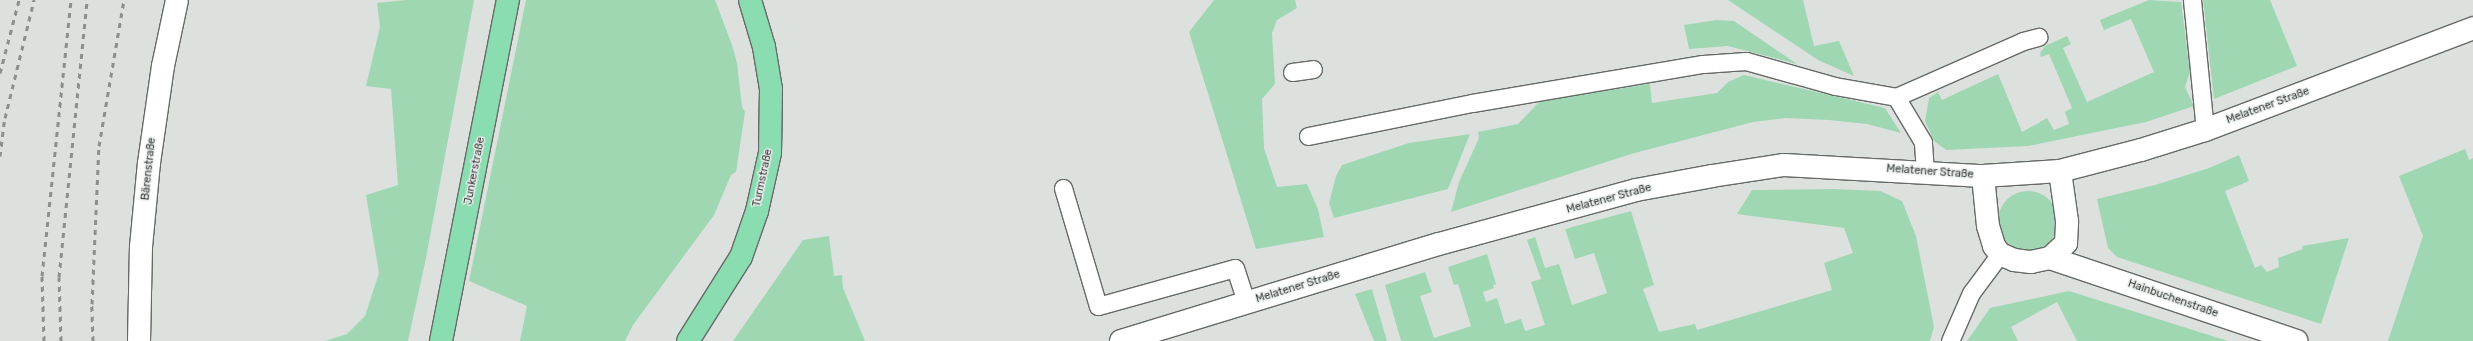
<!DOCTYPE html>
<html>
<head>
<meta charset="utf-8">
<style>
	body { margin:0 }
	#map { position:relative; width:2473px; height:341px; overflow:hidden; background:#dce1de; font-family:Rubik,sans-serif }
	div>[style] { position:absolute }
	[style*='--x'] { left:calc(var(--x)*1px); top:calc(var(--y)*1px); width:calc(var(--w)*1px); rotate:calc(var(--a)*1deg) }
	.green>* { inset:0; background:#a0d7b3 }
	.round { border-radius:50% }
	.roads { filter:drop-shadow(1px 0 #666a67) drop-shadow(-1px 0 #666a67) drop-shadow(0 1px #666a67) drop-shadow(0 -1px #666a67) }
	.lane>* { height:17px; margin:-8.5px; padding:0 8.5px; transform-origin:8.5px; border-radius:8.5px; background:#fff }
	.street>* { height:22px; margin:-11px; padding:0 11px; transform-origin:11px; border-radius:11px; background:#fff }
	.primary>* { height:22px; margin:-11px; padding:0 11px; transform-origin:11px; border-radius:11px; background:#89ddb1 }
	.rail>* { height:3px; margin-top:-1.5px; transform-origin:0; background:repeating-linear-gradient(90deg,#8c8f8d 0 5px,transparent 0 10px) }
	span { translate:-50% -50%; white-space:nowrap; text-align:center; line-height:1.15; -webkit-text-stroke:3px #e9eeeb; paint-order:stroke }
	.street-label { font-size:11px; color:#3a3c3b }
</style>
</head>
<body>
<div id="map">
	<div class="green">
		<div style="clip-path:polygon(406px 0,474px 0,426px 258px,408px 341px,325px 341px,347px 334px,365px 316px,379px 273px,366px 195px,398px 185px,391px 89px,366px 86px,380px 27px,377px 3px)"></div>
		<div style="clip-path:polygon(526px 0,715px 0,732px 45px,737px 63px,742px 107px,745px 112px,736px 172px,731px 175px,714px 215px,633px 325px,625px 341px,520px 341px,527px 306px,469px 281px)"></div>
		<div style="clip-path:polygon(1214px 0,1295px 0,1297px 8px,1277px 20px,1272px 33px,1275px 84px,1262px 99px,1264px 148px,1277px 187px,1307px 184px,1318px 209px,1324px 237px,1256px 249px,1189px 32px)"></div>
		<div style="clip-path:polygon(1728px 0,1803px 0,1814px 46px,1839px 41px,1854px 76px,1818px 60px)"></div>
		<div style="clip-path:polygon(2149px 0,2181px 2px,2190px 72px,2185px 87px,2194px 106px,2146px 122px,2028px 146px,1946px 150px,1934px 141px,1925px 121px,1929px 98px,1938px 92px,1942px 100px,1998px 74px,2022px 132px,2047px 118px,2054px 130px,2069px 124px,2065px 112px,2072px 108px,2049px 54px,2041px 57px,2040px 53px,2045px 46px,2067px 36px,2071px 44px,2063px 48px,2087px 102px,2154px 72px,2131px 19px,2104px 30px,2100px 20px)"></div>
		<div style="clip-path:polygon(2203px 0,2270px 0,2297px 66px,2214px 99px)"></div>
		<div style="clip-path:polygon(1716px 20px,1734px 21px,1797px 64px,1728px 46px,1689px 49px,1684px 25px)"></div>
		<div style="clip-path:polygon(1744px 75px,1885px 108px,1901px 133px,1867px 124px,1829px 120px,1785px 118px,1753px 122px,1631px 154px,1451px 212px,1459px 182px,1479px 138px,1478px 132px,1518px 124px,1540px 101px,1650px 84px,1652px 103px,1717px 93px,1728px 82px)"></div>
		<div style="clip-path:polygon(1470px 134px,1448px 189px,1334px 218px,1329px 203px,1336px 176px,1342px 165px,1409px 143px)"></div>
		<div style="clip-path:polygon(2465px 149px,2469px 160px,2473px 158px,2473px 341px,2388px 341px,2423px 236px,2399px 176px)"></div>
		<div style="clip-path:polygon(2239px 155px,2249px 181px,2225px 191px,2255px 268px,2261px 265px,2267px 272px,2279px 267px,2278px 258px,2303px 249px,2302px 246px,2349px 238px,2321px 324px,2117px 257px,2108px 248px,2097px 199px,2155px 185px,2209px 168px)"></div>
		<div style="clip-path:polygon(1833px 189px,1880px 191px,1902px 201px,1916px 236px,1934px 327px,1930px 341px,1401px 341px,1385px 285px,1425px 272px,1432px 292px,1420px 296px,1434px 338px,1471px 326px,1458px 284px,1454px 285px,1448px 267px,1487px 254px,1496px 284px,1493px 285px,1494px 288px,1483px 292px,1486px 302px,1497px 298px,1505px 324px,1521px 319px,1525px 331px,1545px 325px,1531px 282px,1541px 279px,1527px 240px,1535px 237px,1545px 268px,1559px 264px,1572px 305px,1607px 293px,1594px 253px,1575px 259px,1565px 229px,1631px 211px,1654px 285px,1643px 289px,1659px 332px,1695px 324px,1697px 330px,1832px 290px,1824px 263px,1853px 253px,1844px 228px,1737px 214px,1752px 190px)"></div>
		<div class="round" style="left:1998px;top:191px;width:60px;height:60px"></div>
		<div style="clip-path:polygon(829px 236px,834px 276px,842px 275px,843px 288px,865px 341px,733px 341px,803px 240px)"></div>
		<div style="clip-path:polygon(1372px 289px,1373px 293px,1387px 341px,1374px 341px,1355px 294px)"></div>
		<div style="clip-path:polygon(2069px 291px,2228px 341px,2077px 341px,2057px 302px,2011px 327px,2018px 341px,1967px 341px,1990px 308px)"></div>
	</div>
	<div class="roads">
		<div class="lane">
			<div style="--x:2192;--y:0;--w:131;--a:84.3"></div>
			<div style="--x:1292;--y:72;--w:21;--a:-8"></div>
			<div style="--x:1308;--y:136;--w:167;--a:-11.4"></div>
			<div style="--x:1472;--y:103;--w:234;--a:-9.6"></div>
			<div style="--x:1703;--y:64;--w:43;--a:-4"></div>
			<div style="--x:1746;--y:61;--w:92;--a:15.7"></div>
			<div style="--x:1835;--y:86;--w:62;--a:10.2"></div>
			<div style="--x:1925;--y:172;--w:30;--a:-94"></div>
			<div style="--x:1923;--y:142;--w:52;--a:-121"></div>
			<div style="--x:1896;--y:97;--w:139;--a:-23.8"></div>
			<div style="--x:2023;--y:41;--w:16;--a:-15"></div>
			<div style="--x:1063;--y:188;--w:123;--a:73.5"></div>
			<div style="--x:1098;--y:306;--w:142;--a:-15.5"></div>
			<div style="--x:1235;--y:268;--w:36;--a:72"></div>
			<div style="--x:1950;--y:341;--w:52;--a:-66.4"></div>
			<div style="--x:1971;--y:293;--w:49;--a:-53.4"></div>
		</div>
		<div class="street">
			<div style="--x:1983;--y:176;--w:50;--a:84.3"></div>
			<div style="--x:1988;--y:226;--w:21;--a:73"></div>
			<div style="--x:1994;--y:246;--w:10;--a:53"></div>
			<div style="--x:2000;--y:254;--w:15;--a:23"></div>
			<div style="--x:2014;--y:260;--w:17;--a:7"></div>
			<div style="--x:2031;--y:262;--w:19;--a:-12"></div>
			<div style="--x:2050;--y:258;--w:22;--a:-43"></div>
			<div style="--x:2066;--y:243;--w:22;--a:-87"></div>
			<div style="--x:2067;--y:221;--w:50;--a:-98"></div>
			<div style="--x:2050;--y:258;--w:260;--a:18.6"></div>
			<div style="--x:139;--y:341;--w:94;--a:-88.8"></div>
			<div style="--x:141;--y:247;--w:84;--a:-84.6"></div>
			<div style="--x:149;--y:163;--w:98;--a:-81.8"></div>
			<div style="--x:163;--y:66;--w:67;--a:-78"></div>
			<div style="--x:1121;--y:341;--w:332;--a:-17"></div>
			<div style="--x:1439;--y:244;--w:204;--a:-15.3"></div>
			<div style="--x:1636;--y:190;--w:77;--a:-10.4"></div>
			<div style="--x:1712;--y:176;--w:73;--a:-8.7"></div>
			<div style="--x:1784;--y:165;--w:199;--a:3.2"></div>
			<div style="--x:1983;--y:176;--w:77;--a:-3.7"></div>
			<div style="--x:2060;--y:171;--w:84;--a:-14.5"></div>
			<div style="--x:2141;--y:150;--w:67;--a:-17.4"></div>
			<div style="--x:2205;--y:130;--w:287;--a:-20.8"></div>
		</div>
		<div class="primary">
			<div style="--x:441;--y:341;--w:348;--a:-78.9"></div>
			<div style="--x:688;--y:341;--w:99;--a:-57.8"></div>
			<div style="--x:741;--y:257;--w:49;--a:-70.8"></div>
			<div style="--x:757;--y:211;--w:59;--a:-77.4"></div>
			<div style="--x:770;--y:153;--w:64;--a:-89.1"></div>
			<div style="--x:771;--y:89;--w:43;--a:-99.5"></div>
			<div style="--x:764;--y:47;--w:49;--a:-106.6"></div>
		</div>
	</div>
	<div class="rail">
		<div style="--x:0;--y:73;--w:75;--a:-75.4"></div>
		<div style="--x:0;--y:156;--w:38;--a:-83"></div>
		<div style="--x:5;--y:118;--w:122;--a:-76.2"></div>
		<div style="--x:44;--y:341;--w:65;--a:-91.8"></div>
		<div style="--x:42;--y:276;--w:278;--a:-84"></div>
		<div style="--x:61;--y:341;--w:64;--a:-91.8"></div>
		<div style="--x:59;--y:277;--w:278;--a:-84.2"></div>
		<div style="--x:93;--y:341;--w:37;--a:-92"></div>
		<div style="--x:92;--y:304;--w:158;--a:-87.5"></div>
		<div style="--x:99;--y:146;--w:148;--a:-80.3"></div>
	</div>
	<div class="street-label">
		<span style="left:2268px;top:106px;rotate:-20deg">Melatener Straße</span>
		<span style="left:149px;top:169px;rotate:-84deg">Bärenstraße</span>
		<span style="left:475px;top:171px;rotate:-79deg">Junkerstraße</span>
		<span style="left:1930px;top:172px;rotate:4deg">Melatener Straße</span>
		<span style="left:763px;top:178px;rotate:-78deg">Turmstraße</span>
		<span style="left:1609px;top:199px;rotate:-15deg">Melatener Straße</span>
		<span style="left:1298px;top:287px;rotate:-17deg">Melatener Straße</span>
		<span style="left:2173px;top:299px;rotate:19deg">Hainbuchenstraße</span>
	</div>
</div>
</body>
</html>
